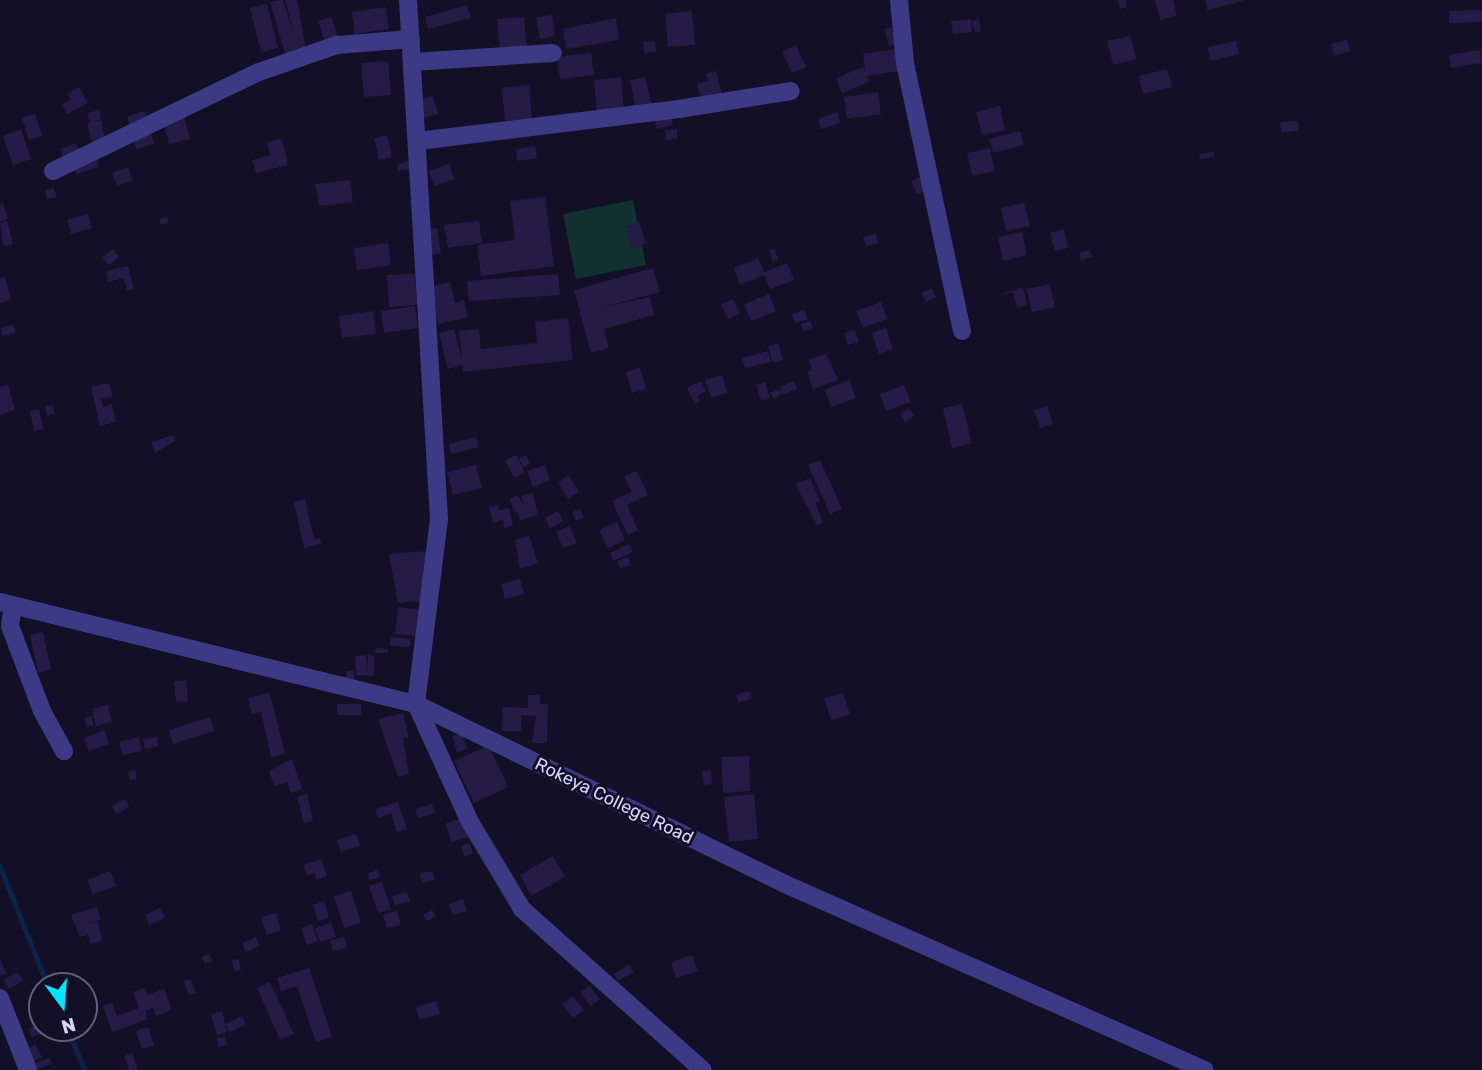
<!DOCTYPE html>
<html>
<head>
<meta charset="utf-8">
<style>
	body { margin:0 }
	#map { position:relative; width:1482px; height:1070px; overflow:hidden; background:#130f26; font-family:Rubik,sans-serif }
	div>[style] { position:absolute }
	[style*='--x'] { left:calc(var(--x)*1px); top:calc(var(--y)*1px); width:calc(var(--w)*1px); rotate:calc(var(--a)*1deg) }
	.green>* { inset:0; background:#12302f }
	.stream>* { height:4.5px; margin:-2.25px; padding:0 2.25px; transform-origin:2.25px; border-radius:2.25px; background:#0c2248 }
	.building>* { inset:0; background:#241b47 }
	.minor>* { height:18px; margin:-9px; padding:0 9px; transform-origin:9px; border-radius:9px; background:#3d3a85 }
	span { translate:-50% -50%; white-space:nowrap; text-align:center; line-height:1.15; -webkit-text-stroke:6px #130f26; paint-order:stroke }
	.street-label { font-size:18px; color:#d9d4ff }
	.north { position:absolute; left:28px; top:972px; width:70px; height:70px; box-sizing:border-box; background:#130f26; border:2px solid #625e7d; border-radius:50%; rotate:164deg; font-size:19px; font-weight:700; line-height:28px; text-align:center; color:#d9d4ff }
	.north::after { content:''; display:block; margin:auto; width:24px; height:32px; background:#00e5ff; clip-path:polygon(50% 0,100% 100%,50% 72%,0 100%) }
</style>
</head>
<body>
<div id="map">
	<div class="green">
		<div style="clip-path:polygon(633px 200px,646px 265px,576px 279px,563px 214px)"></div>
	</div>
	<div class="stream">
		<div style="--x:0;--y:866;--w:129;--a:68.2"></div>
		<div style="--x:67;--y:1028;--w:46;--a:66.8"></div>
	</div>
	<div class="building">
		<div style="clip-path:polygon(283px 0,294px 34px,285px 0,297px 0,306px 49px,285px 53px,270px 2px)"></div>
		<div style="clip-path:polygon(1118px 0,1125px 0,1127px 7px,1120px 9px)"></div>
		<div style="clip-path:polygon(1155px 0,1173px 0,1177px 16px,1160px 20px)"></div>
		<div style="clip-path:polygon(1205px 0,1243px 0,1243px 1px,1207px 10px)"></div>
		<div style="clip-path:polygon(267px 4px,278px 48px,261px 52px,250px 8px)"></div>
		<div style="clip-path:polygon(467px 5px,471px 18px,428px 29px,425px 17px)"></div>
		<div style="clip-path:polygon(386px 7px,389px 29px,355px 34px,352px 12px)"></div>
		<div style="clip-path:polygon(1482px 10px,1482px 22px,1449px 23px,1449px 11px)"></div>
		<div style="clip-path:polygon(692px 11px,695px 45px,668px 47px,665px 14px)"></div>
		<div style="clip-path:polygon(552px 15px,555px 36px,540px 39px,536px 17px)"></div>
		<div style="clip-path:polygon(331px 17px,338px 37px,325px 42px,318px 21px)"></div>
		<div style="clip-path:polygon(524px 17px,527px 51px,500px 53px,497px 19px)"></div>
		<div style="clip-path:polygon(616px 18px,619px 40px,566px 49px,563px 29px)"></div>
		<div style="clip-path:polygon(971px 19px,972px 32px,953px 34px,951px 21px)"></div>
		<div style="clip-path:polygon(979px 19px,981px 31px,975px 33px,972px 21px)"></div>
		<div style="clip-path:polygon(892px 27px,896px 44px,889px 46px,884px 29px)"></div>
		<div style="clip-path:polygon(1131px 36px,1136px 59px,1113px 65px,1107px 41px)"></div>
		<div style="clip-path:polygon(1347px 40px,1350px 51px,1334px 56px,1331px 44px)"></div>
		<div style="clip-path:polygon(655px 41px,656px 52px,644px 53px,643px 42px)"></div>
		<div style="clip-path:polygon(1236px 41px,1239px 54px,1211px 61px,1207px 47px)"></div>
		<div style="clip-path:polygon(796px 45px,806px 67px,792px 73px,782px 52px)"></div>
		<div style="clip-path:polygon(897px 49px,900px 71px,867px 76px,869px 82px,842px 93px,836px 78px,863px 67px,865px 72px,863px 54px)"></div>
		<div style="clip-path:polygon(1480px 50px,1482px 63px,1451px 68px,1449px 55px)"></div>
		<div style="clip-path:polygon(591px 53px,594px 75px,560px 79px,557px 57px)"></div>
		<div style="clip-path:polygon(388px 61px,391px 95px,364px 97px,361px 63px)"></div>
		<div style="clip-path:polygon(1167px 69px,1172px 87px,1143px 94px,1139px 76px)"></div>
		<div style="clip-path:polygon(716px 71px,722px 94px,701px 99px,697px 84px,708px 81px,706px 73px)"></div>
		<div style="clip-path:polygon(621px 77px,624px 111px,597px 113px,594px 80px)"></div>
		<div style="clip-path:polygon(645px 77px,652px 106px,636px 109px,630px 80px)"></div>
		<div style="clip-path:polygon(529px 85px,532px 119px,505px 121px,502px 88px)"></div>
		<div style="clip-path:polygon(79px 87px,88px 103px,67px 114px,62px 104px,71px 100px,67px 94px)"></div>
		<div style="clip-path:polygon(878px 92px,881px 114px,847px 119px,844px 97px)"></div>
		<div style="clip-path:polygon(433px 96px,438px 114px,424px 118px,419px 100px)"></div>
		<div style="clip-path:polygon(1000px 106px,1005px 130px,982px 135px,976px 112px)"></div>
		<div style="clip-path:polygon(99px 110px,101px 119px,90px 122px,87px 113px)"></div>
		<div style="clip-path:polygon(145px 111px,154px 144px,136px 149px,127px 116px)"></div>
		<div style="clip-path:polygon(183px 111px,190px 139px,169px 144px,162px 116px)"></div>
		<div style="clip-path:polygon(837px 112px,840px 123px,821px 129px,818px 119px)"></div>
		<div style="clip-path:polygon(670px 113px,673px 125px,657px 129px,654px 117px)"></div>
		<div style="clip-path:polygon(35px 114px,42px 136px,29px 140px,22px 118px)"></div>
		<div style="clip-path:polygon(101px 120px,106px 144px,93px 147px,87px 123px)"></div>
		<div style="clip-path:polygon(1298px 121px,1299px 131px,1281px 132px,1280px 122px)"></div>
		<div style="clip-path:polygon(21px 129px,31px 159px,13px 165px,3px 136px)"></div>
		<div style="clip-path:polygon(677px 129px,677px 139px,666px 140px,665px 130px)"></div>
		<div style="clip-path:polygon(1020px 131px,1024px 145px,993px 153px,989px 139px)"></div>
		<div style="clip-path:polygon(387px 135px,392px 157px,379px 160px,374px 138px)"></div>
		<div style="clip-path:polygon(282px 139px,288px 165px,256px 173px,252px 160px,270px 155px,267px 142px)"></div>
		<div style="clip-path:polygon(76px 143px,79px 151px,63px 157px,60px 149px)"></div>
		<div style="clip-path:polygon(535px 146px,537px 158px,517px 161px,516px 149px)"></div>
		<div style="clip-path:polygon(990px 148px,995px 171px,972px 176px,967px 153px)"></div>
		<div style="clip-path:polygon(1214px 152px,1214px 157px,1200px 159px,1199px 154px)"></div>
		<div style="clip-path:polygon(95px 153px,99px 167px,76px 174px,72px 160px)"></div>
		<div style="clip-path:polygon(410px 161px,411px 169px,398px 171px,397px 164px)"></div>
		<div style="clip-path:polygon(449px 164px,454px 179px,434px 186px,429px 171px)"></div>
		<div style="clip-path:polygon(128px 167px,133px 180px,117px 186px,112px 173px)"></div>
		<div style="clip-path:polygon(920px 177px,926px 191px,917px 194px,911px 181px)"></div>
		<div style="clip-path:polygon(350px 180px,353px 202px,319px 206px,315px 184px)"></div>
		<div style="clip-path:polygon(54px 188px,57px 197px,47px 199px,45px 190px)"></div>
		<div style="clip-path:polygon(545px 197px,554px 266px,481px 276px,477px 245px,515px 240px,510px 201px)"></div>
		<div style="clip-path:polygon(3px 203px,8px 219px,0 221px,0 204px)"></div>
		<div style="clip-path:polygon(1024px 203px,1030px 226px,1006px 231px,1001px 208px)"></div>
		<div style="clip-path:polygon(88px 214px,92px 228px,71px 234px,67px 220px)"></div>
		<div style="clip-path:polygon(167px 217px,168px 223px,161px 225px,159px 219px)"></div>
		<div style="clip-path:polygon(7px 221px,13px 244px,3px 246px,0 223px)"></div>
		<div style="clip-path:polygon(479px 221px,482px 243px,448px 248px,444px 225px)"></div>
		<div style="clip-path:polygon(639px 222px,646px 243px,632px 248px,625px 227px)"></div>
		<div style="clip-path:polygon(437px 228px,441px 253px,429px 255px,425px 230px)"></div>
		<div style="clip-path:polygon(1064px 229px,1068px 248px,1055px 251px,1050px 233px)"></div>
		<div style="clip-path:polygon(1022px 232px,1027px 255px,1003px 261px,998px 237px)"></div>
		<div style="clip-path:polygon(876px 234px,878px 243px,866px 246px,863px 237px)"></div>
		<div style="clip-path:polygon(388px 243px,391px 265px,357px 270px,354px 248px)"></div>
		<div style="clip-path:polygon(113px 249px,119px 257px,109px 265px,102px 257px)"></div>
		<div style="clip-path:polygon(775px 249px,778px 260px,772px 261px,769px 250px)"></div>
		<div style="clip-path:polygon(1089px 250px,1092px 257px,1081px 260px,1079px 253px)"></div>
		<div style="clip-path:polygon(758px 258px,764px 272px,787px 263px,794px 280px,770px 289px,764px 275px,740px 285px,734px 268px)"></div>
		<div style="clip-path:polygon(128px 266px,134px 289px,127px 291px,124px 278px,108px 282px,106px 271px)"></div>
		<div style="clip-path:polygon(653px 268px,660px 292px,599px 308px,650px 297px,654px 315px,604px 329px,609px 348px,591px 353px,574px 290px)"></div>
		<div style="clip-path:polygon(415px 274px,417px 305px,389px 307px,387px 275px)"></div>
		<div style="clip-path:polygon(558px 274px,560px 295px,469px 301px,467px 281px)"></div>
		<div style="clip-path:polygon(5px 277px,11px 300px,0 303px,0 278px)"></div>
		<div style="clip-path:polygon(450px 282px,455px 303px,464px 300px,468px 317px,438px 324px,429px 287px)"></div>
		<div style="clip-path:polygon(1050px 284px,1055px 307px,1032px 312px,1027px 289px)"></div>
		<div style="clip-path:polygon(1023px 287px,1027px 305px,1017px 308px,1013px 292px,996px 296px)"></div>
		<div style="clip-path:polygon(932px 288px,936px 297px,926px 302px,922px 293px)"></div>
		<div style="clip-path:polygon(769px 294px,776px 311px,751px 321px,744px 304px)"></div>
		<div style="clip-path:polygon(733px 299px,740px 313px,728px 319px,721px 305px)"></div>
		<div style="clip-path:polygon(881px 302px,887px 319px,863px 328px,856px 311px)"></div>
		<div style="clip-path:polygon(415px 306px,418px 328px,384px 333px,381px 311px)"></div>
		<div style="clip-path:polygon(804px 310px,808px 319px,795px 323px,792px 314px)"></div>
		<div style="clip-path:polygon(373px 311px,376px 334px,342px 338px,339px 316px)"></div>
		<div style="clip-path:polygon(568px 318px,573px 360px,463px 372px,463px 365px,448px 369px,439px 333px,454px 329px,462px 359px,459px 331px,479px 329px,481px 349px,537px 343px,535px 322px)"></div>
		<div style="clip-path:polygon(810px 321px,813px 328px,803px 331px,801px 324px)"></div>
		<div style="clip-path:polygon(14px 325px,16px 333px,2px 336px,1px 328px)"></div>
		<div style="clip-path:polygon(886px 328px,893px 349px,879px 354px,872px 333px)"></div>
		<div style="clip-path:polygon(855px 330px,859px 342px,848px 345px,844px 333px)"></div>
		<div style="clip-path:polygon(778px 343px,783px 360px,773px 363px,768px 347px)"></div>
		<div style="clip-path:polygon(768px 351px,771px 362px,745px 368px,742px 358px)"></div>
		<div style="clip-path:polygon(826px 354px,838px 380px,813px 389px,807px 372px,812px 370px,809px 359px)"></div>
		<div style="clip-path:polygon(640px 368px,646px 389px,632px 393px,626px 372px)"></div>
		<div style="clip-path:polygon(722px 375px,727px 393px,711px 398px,705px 380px)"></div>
		<div style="clip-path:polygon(849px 380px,856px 398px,831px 407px,825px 390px)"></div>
		<div style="clip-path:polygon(701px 381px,706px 391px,697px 396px,700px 401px,695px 404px,687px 388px)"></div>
		<div style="clip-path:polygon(794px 381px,797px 389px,783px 395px,780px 387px)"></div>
		<div style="clip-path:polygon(765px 382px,770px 398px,761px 401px,756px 385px)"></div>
		<div style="clip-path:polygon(109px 383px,113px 397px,101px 399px,103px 407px,112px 404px,116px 422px,100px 426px,91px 387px)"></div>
		<div style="clip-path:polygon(8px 385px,15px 410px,0 415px,0 387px)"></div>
		<div style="clip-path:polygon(904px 385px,911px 402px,886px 411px,880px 394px)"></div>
		<div style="clip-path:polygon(779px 389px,782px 394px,773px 398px,770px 393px)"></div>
		<div style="clip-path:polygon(962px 404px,972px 443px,952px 448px,943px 408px)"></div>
		<div style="clip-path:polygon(52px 405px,55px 414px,47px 416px,45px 406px)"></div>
		<div style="clip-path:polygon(1047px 406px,1053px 424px,1040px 428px,1034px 410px)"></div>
		<div style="clip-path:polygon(909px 408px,914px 416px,905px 422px,900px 414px)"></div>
		<div style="clip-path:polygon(39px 409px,43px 429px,34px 431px,30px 411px)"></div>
		<div style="clip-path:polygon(173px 435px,175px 441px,155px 453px,151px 442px)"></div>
		<div style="clip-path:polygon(476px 437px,479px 447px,451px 454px,449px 444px)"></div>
		<div style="clip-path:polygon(516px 455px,525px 473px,514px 478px,505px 461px)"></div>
		<div style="clip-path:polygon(526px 455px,530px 464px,523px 467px,519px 458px)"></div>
		<div style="clip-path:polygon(820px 460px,842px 509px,830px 514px,808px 465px)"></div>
		<div style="clip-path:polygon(476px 465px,482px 488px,453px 495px,447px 472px)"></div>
		<div style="clip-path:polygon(545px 465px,550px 480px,533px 487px,527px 471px)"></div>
		<div style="clip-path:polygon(637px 471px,648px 495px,627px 505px,638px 530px,628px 535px,612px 501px,632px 492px,624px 476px)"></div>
		<div style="clip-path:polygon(569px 475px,579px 492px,568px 499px,558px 482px)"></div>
		<div style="clip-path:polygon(810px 478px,820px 501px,815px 503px,823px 522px,817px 525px,795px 484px)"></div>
		<div style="clip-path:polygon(533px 493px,538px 515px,520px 520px,518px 512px,524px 509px,516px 513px,509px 499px,518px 495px,524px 507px,521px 496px)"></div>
		<div style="clip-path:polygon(305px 499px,314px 539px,320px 538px,321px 544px,304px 548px,294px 502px)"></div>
		<div style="clip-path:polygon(498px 505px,499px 510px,509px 508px,513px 525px,504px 528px,503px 520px,493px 523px,489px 507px)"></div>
		<div style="clip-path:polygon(580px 509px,584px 518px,576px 521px,572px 512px)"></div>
		<div style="clip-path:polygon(558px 511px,563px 521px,550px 528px,545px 518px)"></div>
		<div style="clip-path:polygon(617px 522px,625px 540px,608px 548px,599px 530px)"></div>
		<div style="clip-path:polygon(569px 526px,577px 543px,563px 548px,556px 532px)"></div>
		<div style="clip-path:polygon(529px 536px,538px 563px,520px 569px,515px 540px)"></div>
		<div style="clip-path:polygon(629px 544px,633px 552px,613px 561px,610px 553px)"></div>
		<div style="clip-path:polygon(440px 550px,442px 577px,428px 578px,430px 600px,398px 603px,389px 554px)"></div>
		<div style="clip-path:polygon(628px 557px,631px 565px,620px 568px,617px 561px)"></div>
		<div style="clip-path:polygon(520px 579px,524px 594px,505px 599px,501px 584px)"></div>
		<div style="clip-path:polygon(398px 607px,425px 610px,422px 637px,395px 634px)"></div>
		<div style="clip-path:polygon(43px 632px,51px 670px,38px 673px,30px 635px)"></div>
		<div style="clip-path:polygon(391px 637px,411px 639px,410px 647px,390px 646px)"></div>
		<div style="clip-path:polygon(376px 648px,388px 649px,388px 653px,375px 653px)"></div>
		<div style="clip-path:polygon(366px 655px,367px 671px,368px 655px,375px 656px,373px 676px,356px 675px,355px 656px)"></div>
		<div style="clip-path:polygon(346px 671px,354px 671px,354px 685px,346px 685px)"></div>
		<div style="clip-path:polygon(186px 680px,188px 701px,176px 702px,174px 681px)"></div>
		<div style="clip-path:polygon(749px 691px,752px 698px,739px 703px,736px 695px)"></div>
		<div style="clip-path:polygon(270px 693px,285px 754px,271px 757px,261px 712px,252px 714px,248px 698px)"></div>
		<div style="clip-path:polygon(843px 693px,850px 714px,831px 720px,824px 698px)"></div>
		<div style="clip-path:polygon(528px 695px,540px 695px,540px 704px,548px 704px,547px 743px,532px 743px,536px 716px,521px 715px,521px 731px,502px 731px,503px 707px,528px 708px)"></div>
		<div style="clip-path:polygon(337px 704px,361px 704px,361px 715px,337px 715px)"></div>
		<div style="clip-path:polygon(108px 705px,112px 722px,96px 726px,92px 709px)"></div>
		<div style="clip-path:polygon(403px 713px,409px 737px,403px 738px,409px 774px,398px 777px,378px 719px)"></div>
		<div style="clip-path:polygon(91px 716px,94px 725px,87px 727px,84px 718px)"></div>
		<div style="clip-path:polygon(210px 717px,214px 731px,173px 744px,169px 730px)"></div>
		<div style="clip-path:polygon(104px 730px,109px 744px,89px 751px,84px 738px)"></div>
		<div style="clip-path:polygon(462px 733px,467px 749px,457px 752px,452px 736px)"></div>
		<div style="clip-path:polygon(139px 737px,142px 751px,122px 755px,119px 742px)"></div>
		<div style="clip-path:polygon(157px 737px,158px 746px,145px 749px,143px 739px)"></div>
		<div style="clip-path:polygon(489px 745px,508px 787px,474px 803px,454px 761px)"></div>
		<div style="clip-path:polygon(749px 756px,750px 791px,723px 793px,721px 757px)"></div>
		<div style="clip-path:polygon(292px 759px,302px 789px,291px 793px,287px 782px,274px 786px,269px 771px)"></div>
		<div style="clip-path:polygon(135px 770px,137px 779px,130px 780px,128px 772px)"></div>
		<div style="clip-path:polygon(711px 770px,712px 784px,704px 785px,702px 771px)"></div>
		<div style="clip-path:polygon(307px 794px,313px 821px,304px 823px,297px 797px)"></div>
		<div style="clip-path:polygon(754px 794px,758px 839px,729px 842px,724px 797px)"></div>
		<div style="clip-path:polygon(125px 799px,129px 807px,116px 814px,112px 806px)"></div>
		<div style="clip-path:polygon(398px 802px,407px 829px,397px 832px,391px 813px,378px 818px,375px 809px)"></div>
		<div style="clip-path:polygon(432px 804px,435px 813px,418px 818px,415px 809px)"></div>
		<div style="clip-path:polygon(466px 817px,472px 836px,451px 842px,446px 823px)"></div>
		<div style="clip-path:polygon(356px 834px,360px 846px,341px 852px,337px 840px)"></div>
		<div style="clip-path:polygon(469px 843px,473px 853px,464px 856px,461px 846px)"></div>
		<div style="clip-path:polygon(553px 856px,565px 877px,531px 896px,520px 875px)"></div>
		<div style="clip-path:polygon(321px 859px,327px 876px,316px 880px,314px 873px,307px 876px,303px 865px)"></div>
		<div style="clip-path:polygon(378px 870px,380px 878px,369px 880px,368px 873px)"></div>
		<div style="clip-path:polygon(110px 871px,116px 886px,93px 894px,87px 880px)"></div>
		<div style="clip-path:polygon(433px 871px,435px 880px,422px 883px,420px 873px)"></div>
		<div style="clip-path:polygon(382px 882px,391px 909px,378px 913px,369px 886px)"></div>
		<div style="clip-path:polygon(351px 891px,361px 923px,344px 928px,334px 896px)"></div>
		<div style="clip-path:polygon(407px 892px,410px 901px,395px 905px,392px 896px)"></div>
		<div style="clip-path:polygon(463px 899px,467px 911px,453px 915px,449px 904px)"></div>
		<div style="clip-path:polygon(324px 901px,329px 917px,318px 921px,313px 905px)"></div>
		<div style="clip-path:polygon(97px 907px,101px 920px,86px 924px,98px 922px,102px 941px,90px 944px,88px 935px,80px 937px,71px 915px)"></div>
		<div style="clip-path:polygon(160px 908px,165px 918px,149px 925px,145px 915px)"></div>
		<div style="clip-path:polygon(432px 910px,436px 916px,427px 921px,423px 915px)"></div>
		<div style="clip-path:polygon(397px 911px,401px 925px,387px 928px,383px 915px)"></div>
		<div style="clip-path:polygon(276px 913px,281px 930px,267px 935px,261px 917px)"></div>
		<div style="clip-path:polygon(331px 923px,336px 937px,320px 942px,315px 928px)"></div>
		<div style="clip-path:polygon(312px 924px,318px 941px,307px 945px,301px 928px)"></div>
		<div style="clip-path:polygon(256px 937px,260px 946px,246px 952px,242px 943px)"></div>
		<div style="clip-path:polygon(344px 937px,347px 948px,333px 951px,330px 940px)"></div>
		<div style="clip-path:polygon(209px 954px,213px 961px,205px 964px,202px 957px)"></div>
		<div style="clip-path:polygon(692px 955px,698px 971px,676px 978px,671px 962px)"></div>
		<div style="clip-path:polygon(0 959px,6px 973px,0 976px)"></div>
		<div style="clip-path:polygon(239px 959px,241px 970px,234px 971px,232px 961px)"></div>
		<div style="clip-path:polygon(629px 964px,634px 972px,618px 981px,614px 974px)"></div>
		<div style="clip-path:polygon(309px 968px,332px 1037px,316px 1042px,297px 986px,281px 991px,277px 978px)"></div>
		<div style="clip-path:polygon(18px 972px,23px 981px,9px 989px,3px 980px)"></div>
		<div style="clip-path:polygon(190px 979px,196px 993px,189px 995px,184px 981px)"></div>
		<div style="clip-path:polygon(270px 982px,294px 1034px,280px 1040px,257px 988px)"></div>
		<div style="clip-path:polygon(589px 986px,600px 999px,591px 1006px,580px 993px)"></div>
		<div style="clip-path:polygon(144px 988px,147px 995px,164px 989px,172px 1010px,156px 1016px,153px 1008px,145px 1011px,148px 1019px,112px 1032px,103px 1006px,112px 1003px,117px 1016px,139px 1008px,133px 992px)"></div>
		<div style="clip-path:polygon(573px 996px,584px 1010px,573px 1018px,562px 1004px)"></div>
		<div style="clip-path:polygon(436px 1001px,440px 1014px,420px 1020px,416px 1007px)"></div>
		<div style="clip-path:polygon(222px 1011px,227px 1032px,217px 1035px,211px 1014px)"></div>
		<div style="clip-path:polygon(242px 1016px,246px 1025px,229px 1032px,225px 1024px)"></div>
		<div style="clip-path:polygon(42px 1022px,46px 1030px,32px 1037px,28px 1029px)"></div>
		<div style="clip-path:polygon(148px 1027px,154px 1045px,142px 1049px,136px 1031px)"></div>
		<div style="clip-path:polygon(225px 1037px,227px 1045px,218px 1047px,217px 1038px)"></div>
		<div style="clip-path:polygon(35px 1044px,42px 1057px,33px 1062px,26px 1050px)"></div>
		<div style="clip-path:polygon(132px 1053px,138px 1070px,129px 1070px,124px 1056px)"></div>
		<div style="clip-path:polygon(50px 1058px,52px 1064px,36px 1069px,34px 1063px)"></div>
	</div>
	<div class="minor">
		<div style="--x:408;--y:0;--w:520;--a:86.58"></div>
		<div style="--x:439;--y:519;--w:186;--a:97.1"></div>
		<div style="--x:416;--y:704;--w:130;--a:65.4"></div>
		<div style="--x:470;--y:822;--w:101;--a:59.1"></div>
		<div style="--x:522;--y:909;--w:242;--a:41.7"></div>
		<div style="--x:899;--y:0;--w:63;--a:84.6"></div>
		<div style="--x:905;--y:63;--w:274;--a:78"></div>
		<div style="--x:412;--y:62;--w:141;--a:-3.7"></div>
		<div style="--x:418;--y:141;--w:263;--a:-7"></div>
		<div style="--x:679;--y:109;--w:113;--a:-9.1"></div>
		<div style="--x:53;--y:171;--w:229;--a:-25.7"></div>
		<div style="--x:259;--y:72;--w:83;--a:-19.1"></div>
		<div style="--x:337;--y:45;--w:74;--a:-4.6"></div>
		<div style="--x:0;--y:602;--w:428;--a:13.8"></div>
		<div style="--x:416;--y:704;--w:411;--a:26"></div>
		<div style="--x:785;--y:884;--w:459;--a:23.9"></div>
		<div style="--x:13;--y:606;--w:20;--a:99"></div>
		<div style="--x:10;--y:626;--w:91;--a:69.4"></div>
		<div style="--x:42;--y:711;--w:46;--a:61.2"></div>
		<div style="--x:0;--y:998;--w:77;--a:68.7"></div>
	</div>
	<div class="street-label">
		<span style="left:614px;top:801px;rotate:26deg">Rokeya College Road</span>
	</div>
	<div class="north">N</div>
</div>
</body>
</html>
